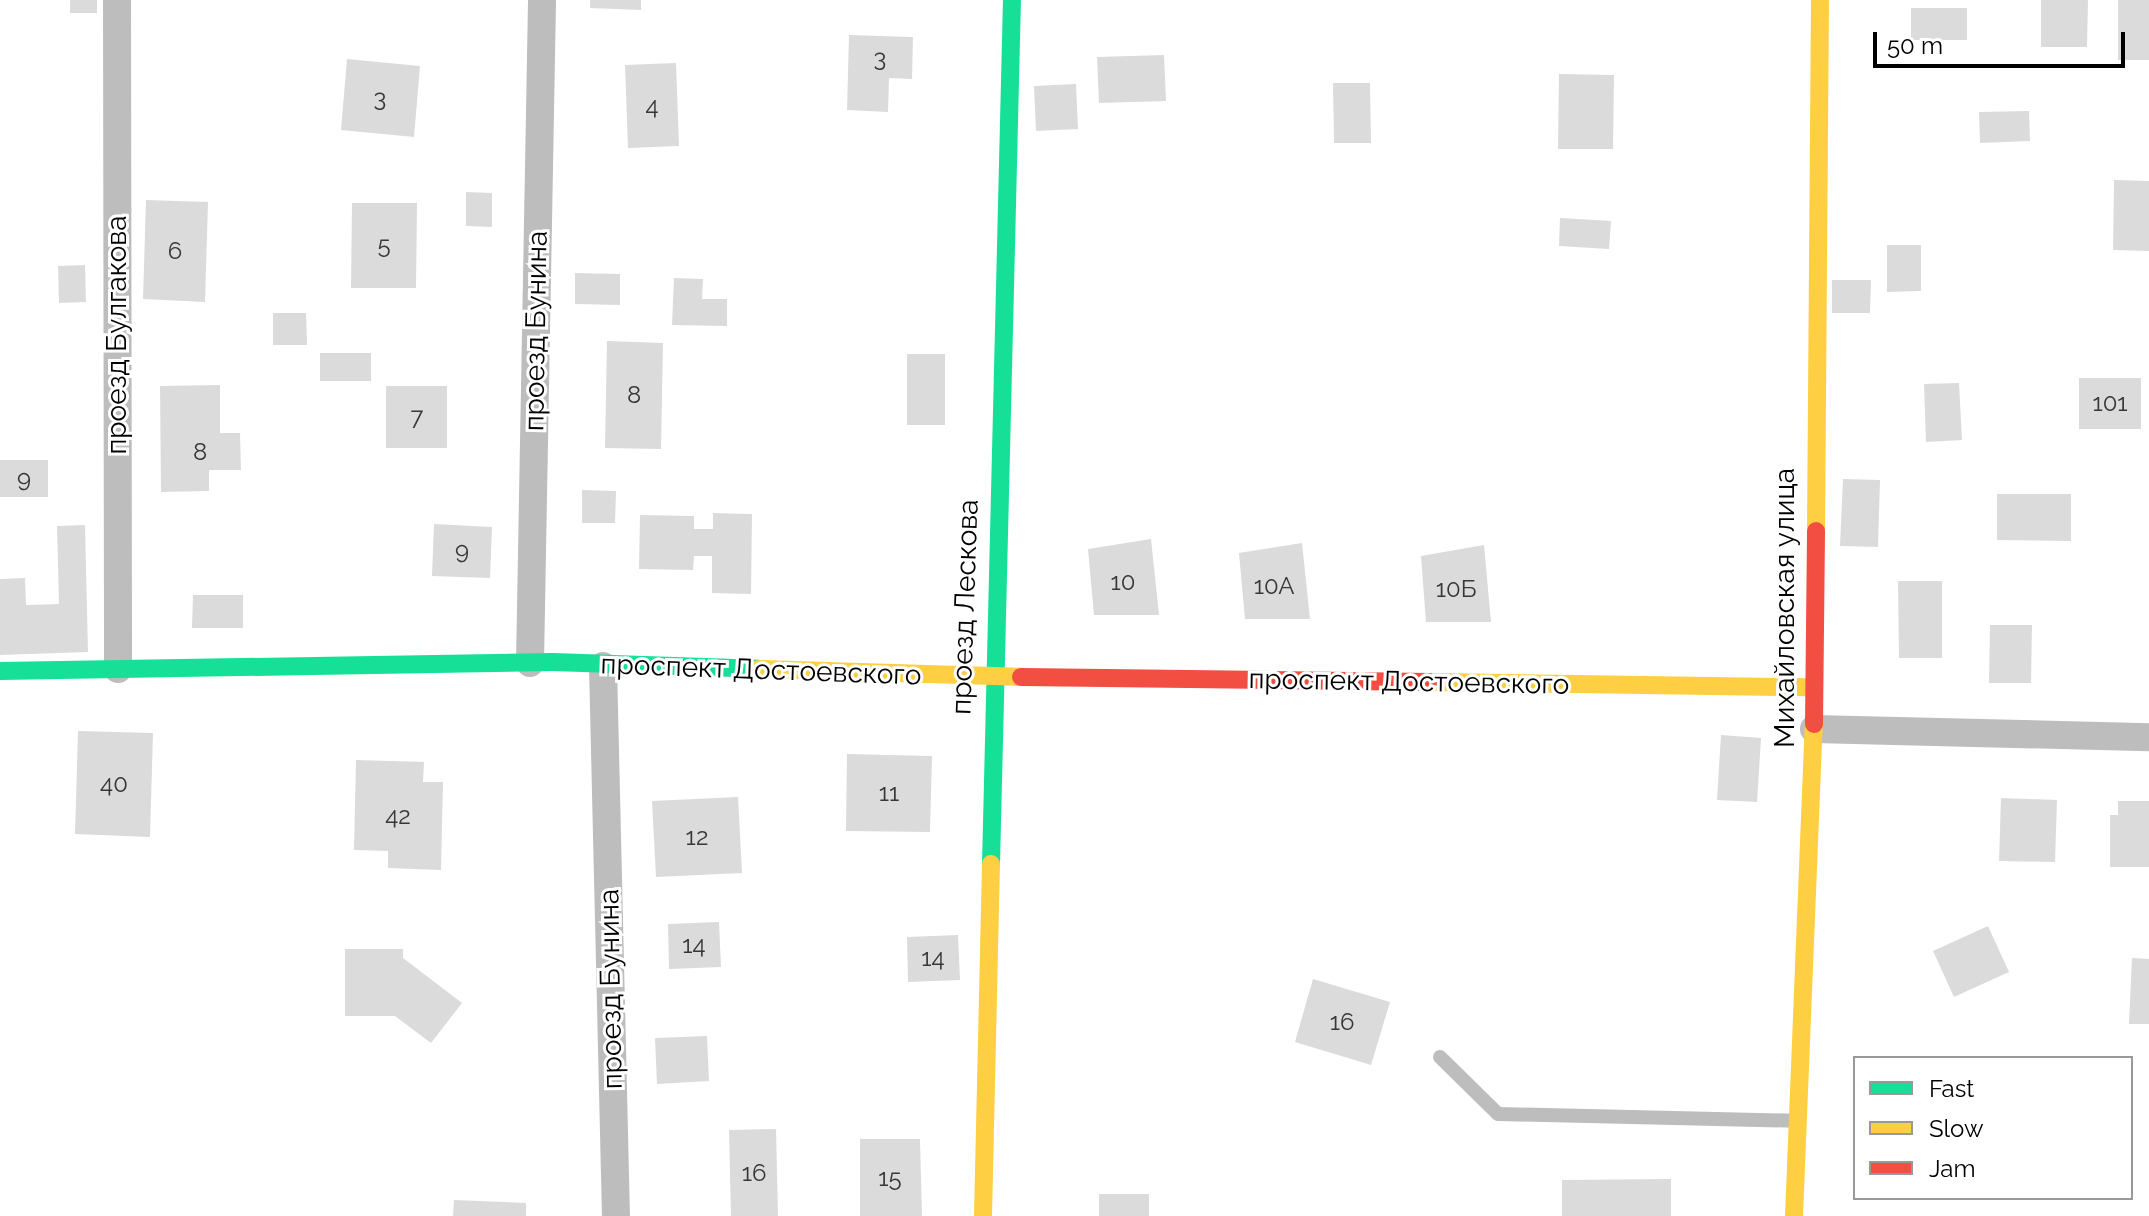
<!DOCTYPE html>
<html>
<head>
<meta charset="utf-8">
<style>
	body { margin:0 }
	#map { position:relative; width:2149px; height:1216px; overflow:hidden; background:#fff; font-family:Raleway,sans-serif }
	div>[style] { position:absolute }
	[style*='--x'] { left:calc(var(--x)*1px); top:calc(var(--y)*1px); width:calc(var(--w)*1px); rotate:calc(var(--a)*1deg) }
	.building>* { inset:0; background:#dbdbdb }
	.lane>* { height:14px; margin:-7px; padding:0 7px; transform-origin:7px; border-radius:7px; background:#bdbdbd }
	.street>* { height:28px; margin:-14px; padding:0 14px; transform-origin:14px; border-radius:14px; background:#bdbdbd }
	.fast>* { height:18px; margin:-9px; padding:0 9px; transform-origin:9px; border-radius:9px; background:#16e098 }
	.slow>* { height:18px; margin:-9px; padding:0 9px; transform-origin:9px; border-radius:9px; background:#ffcf43 }
	.jam>* { height:18px; margin:-9px; padding:0 9px; transform-origin:9px; border-radius:9px; background:#f24e42 }
	span { translate:-50% -50%; white-space:nowrap; text-align:center; line-height:1.15; -webkit-text-stroke:6px #fff; paint-order:stroke }
	.number-label { font-size:24px; color:#373737 }
	.number-label span { -webkit-text-stroke-width:0 }
	.street-label { font-size:28px; color:#000 }
	.legend { position:absolute; left:1853px; top:1056px; width:280px; height:144px; box-sizing:border-box; background:#fff; border:2px solid #999; margin:0; padding:10px 14px; list-style:none; font-size:24px; color:#000 }
	.legend li { display:flex; align-items:center; gap:16px; height:40px }
	.legend b { width:40px; border:2px solid #999 }
	.scale { position:absolute; left:1873px; top:32px; width:252px; height:36px; box-sizing:border-box; border:4px solid #000; border-top:0; padding-left:10px; font-size:24px; line-height:28px; white-space:nowrap; color:#000; -webkit-text-stroke:6px #fff; paint-order:stroke }
</style>
</head>
<body>
<div id="map">
	<div class="building">
		<div style="clip-path:polygon(70px 0,97px 0,97px 13px,70px 13px)"></div>
		<div style="clip-path:polygon(590px 0,641px 0,641px 10px,590px 8px)"></div>
		<div style="clip-path:polygon(2041px 0,2088px 0,2087px 47px,2041px 47px)"></div>
		<div style="clip-path:polygon(2118px 0,2149px 0,2149px 60px,2118px 60px)"></div>
		<div style="clip-path:polygon(1911px 8px,1967px 8px,1967px 40px,1911px 40px)"></div>
		<div style="clip-path:polygon(849px 35px,913px 37px,912px 79px,889px 78px,888px 112px,847px 110px)"></div>
		<div style="clip-path:polygon(1164px 55px,1166px 101px,1099px 103px,1097px 57px)"></div>
		<div style="clip-path:polygon(347px 59px,420px 66px,414px 137px,341px 130px)"></div>
		<div style="clip-path:polygon(676px 63px,679px 146px,628px 148px,625px 65px)"></div>
		<div style="clip-path:polygon(1559px 74px,1614px 75px,1613px 149px,1558px 149px)"></div>
		<div style="clip-path:polygon(1333px 83px,1370px 83px,1371px 143px,1334px 143px)"></div>
		<div style="clip-path:polygon(1076px 84px,1078px 129px,1036px 131px,1034px 86px)"></div>
		<div style="clip-path:polygon(2029px 111px,2030px 141px,1980px 143px,1979px 112px)"></div>
		<div style="clip-path:polygon(2114px 180px,2149px 181px,2149px 251px,2113px 250px)"></div>
		<div style="clip-path:polygon(466px 192px,492px 193px,492px 227px,466px 226px)"></div>
		<div style="clip-path:polygon(146px 200px,208px 202px,205px 302px,143px 299px)"></div>
		<div style="clip-path:polygon(352px 203px,417px 203px,416px 288px,351px 288px)"></div>
		<div style="clip-path:polygon(1560px 218px,1611px 221px,1609px 249px,1559px 246px)"></div>
		<div style="clip-path:polygon(1887px 245px,1921px 245px,1921px 291px,1887px 292px)"></div>
		<div style="clip-path:polygon(85px 265px,86px 302px,59px 303px,58px 266px)"></div>
		<div style="clip-path:polygon(575px 273px,620px 274px,620px 305px,575px 304px)"></div>
		<div style="clip-path:polygon(674px 278px,703px 279px,702px 299px,727px 299px,727px 326px,672px 325px)"></div>
		<div style="clip-path:polygon(1832px 280px,1871px 280px,1870px 313px,1832px 313px)"></div>
		<div style="clip-path:polygon(273px 313px,306px 313px,307px 345px,273px 345px)"></div>
		<div style="clip-path:polygon(607px 341px,663px 343px,661px 449px,605px 448px)"></div>
		<div style="clip-path:polygon(320px 353px,371px 353px,371px 381px,320px 381px)"></div>
		<div style="clip-path:polygon(907px 354px,945px 354px,945px 425px,907px 425px)"></div>
		<div style="clip-path:polygon(2079px 378px,2141px 378px,2141px 429px,2079px 429px)"></div>
		<div style="clip-path:polygon(1959px 383px,1962px 440px,1926px 442px,1924px 384px)"></div>
		<div style="clip-path:polygon(220px 385px,220px 433px,240px 433px,241px 470px,209px 470px,209px 491px,161px 492px,160px 386px)"></div>
		<div style="clip-path:polygon(386px 386px,447px 386px,447px 448px,386px 448px)"></div>
		<div style="clip-path:polygon(0 460px,48px 460px,48px 497px,0 497px)"></div>
		<div style="clip-path:polygon(1843px 479px,1880px 480px,1878px 547px,1840px 546px)"></div>
		<div style="clip-path:polygon(582px 490px,616px 491px,615px 523px,582px 523px)"></div>
		<div style="clip-path:polygon(1997px 494px,2071px 494px,2071px 541px,1997px 540px)"></div>
		<div style="clip-path:polygon(713px 513px,752px 514px,751px 594px,712px 593px,712px 556px,694px 556px,693px 570px,639px 569px,640px 515px,694px 516px,694px 529px,713px 529px)"></div>
		<div style="clip-path:polygon(434px 524px,492px 527px,490px 578px,432px 576px)"></div>
		<div style="clip-path:polygon(85px 525px,88px 652px,0 655px,0 579px,25px 578px,26px 605px,59px 604px,57px 526px)"></div>
		<div style="clip-path:polygon(1151px 539px,1159px 615px,1094px 615px,1088px 549px)"></div>
		<div style="clip-path:polygon(1302px 543px,1310px 619px,1245px 619px,1239px 553px)"></div>
		<div style="clip-path:polygon(1484px 545px,1491px 622px,1426px 622px,1421px 556px)"></div>
		<div style="clip-path:polygon(1898px 581px,1942px 581px,1942px 658px,1899px 658px)"></div>
		<div style="clip-path:polygon(193px 595px,243px 595px,243px 628px,192px 628px)"></div>
		<div style="clip-path:polygon(1990px 625px,2032px 625px,2031px 683px,1989px 683px)"></div>
		<div style="clip-path:polygon(78px 731px,153px 733px,150px 837px,75px 834px)"></div>
		<div style="clip-path:polygon(1721px 735px,1761px 738px,1757px 802px,1717px 800px)"></div>
		<div style="clip-path:polygon(847px 754px,932px 756px,930px 832px,846px 831px)"></div>
		<div style="clip-path:polygon(356px 760px,424px 762px,423px 782px,443px 782px,441px 870px,388px 868px,388px 851px,354px 850px)"></div>
		<div style="clip-path:polygon(738px 797px,742px 873px,656px 877px,652px 801px)"></div>
		<div style="clip-path:polygon(2001px 798px,2057px 800px,2055px 862px,1999px 861px)"></div>
		<div style="clip-path:polygon(2118px 801px,2149px 801px,2149px 867px,2110px 867px,2110px 815px,2118px 815px)"></div>
		<div style="clip-path:polygon(719px 922px,721px 967px,669px 969px,668px 924px)"></div>
		<div style="clip-path:polygon(1988px 926px,2009px 972px,1954px 997px,1933px 951px)"></div>
		<div style="clip-path:polygon(958px 935px,960px 980px,908px 982px,907px 937px)"></div>
		<div style="clip-path:polygon(345px 949px,403px 949px,403px 958px,462px 1003px,431px 1043px,395px 1016px,345px 1016px)"></div>
		<div style="clip-path:polygon(2132px 958px,2149px 959px,2149px 1024px,2129px 1024px)"></div>
		<div style="clip-path:polygon(1313px 979px,1390px 1002px,1371px 1065px,1295px 1042px)"></div>
		<div style="clip-path:polygon(707px 1036px,709px 1081px,657px 1084px,655px 1038px)"></div>
		<div style="clip-path:polygon(776px 1129px,778px 1216px,731px 1216px,729px 1130px)"></div>
		<div style="clip-path:polygon(860px 1139px,920px 1139px,922px 1216px,860px 1216px)"></div>
		<div style="clip-path:polygon(1671px 1179px,1671px 1216px,1562px 1216px,1562px 1180px)"></div>
		<div style="clip-path:polygon(1099px 1194px,1149px 1194px,1149px 1216px,1099px 1216px)"></div>
		<div style="clip-path:polygon(454px 1200px,526px 1203px,526px 1216px,453px 1216px)"></div>
	</div>
	<div class="lane">
		<div style="--x:1440;--y:1057;--w:81;--a:44.5"></div>
		<div style="--x:1498;--y:1114;--w:298;--a:1.3"></div>
	</div>
	<div class="street">
		<div style="--x:117;--y:0;--w:669;--a:89.91"></div>
		<div style="--x:530;--y:663;--w:663;--a:-88.96"></div>
		<div style="--x:603;--y:666;--w:550;--a:88.65"></div>
		<div style="--x:1814;--y:729;--w:335;--a:1.4"></div>
	</div>
	<div class="fast">
		<div style="--x:0;--y:671;--w:552;--a:-0.93"></div>
		<div style="--x:552;--y:662;--w:207;--a:1.9"></div>
		<div style="--x:991;--y:864;--w:864;--a:-88.61"></div>
	</div>
	<div class="slow">
		<div style="--x:1816;--y:531;--w:531;--a:-89.57"></div>
		<div style="--x:759;--y:669;--w:262;--a:1.7"></div>
		<div style="--x:1430;--y:682;--w:380;--a:0.8"></div>
		<div style="--x:983;--y:1216;--w:352;--a:-88.7"></div>
		<div style="--x:1794;--y:1216;--w:492;--a:-87.7"></div>
	</div>
	<div class="jam">
		<div style="--x:1021;--y:677;--w:409;--a:0.7"></div>
		<div style="--x:1814;--y:724;--w:193;--a:-89.4"></div>
	</div>
	<div class="number-label">
		<span style="left:880px;top:58px">3</span>
		<span style="left:380px;top:98px">3</span>
		<span style="left:652px;top:106px">4</span>
		<span style="left:384px;top:245px">5</span>
		<span style="left:175px;top:251px">6</span>
		<span style="left:634px;top:395px">8</span>
		<span style="left:2110px;top:403px">101</span>
		<span style="left:417px;top:417px">7</span>
		<span style="left:200px;top:452px">8</span>
		<span style="left:24px;top:479px">9</span>
		<span style="left:462px;top:551px">9</span>
		<span style="left:1123px;top:582px">10</span>
		<span style="left:1274px;top:586px">10А</span>
		<span style="left:1456px;top:589px">10Б</span>
		<span style="left:114px;top:784px">40</span>
		<span style="left:889px;top:793px">11</span>
		<span style="left:398px;top:816px">42</span>
		<span style="left:697px;top:837px">12</span>
		<span style="left:694px;top:945px">14</span>
		<span style="left:933px;top:958px">14</span>
		<span style="left:1342px;top:1022px">16</span>
		<span style="left:754px;top:1173px">16</span>
		<span style="left:890px;top:1178px">15</span>
	</div>
	<div class="street-label">
		<span style="left:536px;top:331px;rotate:-89deg">проезд Бунина</span>
		<span style="left:117px;top:335px;rotate:-90deg">проезд Булгакова</span>
		<span style="left:965px;top:607px;rotate:-88deg">проезд Лескова</span>
		<span style="left:1785px;top:608px;rotate:-90deg">Михайловская улица</span>
		<span style="left:761px;top:670px;rotate:2deg">проспект Достоевского</span>
		<span style="left:1409px;top:682px;rotate:1deg">проспект Достоевского</span>
		<span style="left:611px;top:989px;rotate:-91deg">проезд Бунина</span>
	</div>
	<ul class="legend">
	<li><b style="height:10px;background:#16e098"></b>Fast</li>
	<li><b style="height:10px;background:#ffcf43"></b>Slow</li>
	<li><b style="height:10px;background:#f24e42"></b>Jam</li>
	</ul>
	<div class="scale">50 m</div>
</div>
</body>
</html>
